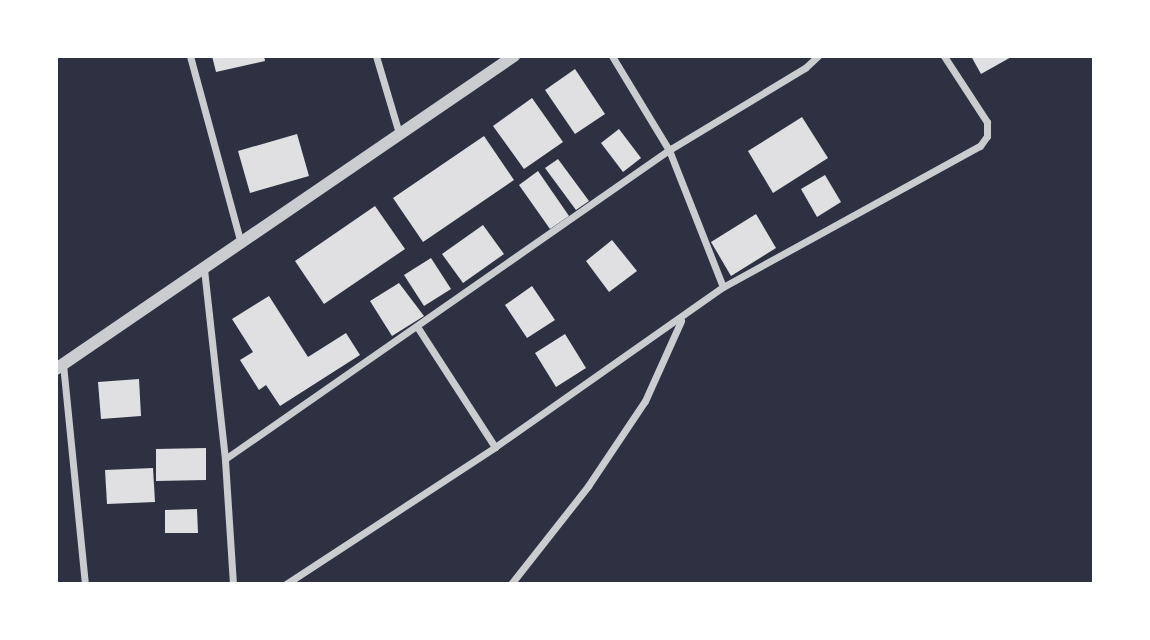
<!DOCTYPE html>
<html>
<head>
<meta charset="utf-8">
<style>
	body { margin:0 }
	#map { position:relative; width:1150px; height:640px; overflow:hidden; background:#2d3142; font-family:"Nunito Sans",sans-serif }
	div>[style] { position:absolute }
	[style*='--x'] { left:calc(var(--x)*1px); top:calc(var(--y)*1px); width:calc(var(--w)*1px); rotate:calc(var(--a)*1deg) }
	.building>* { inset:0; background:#e0e0e3 }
	.minor>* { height:7px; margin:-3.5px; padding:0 3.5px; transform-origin:3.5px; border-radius:3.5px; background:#caccd0 }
	.tertiary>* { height:12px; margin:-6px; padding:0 6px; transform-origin:6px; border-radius:6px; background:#caccd0 }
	span { translate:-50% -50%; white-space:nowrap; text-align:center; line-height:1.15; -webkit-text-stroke:5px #fff; paint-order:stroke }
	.frame { position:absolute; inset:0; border:58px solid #fff; pointer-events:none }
</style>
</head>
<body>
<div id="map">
	<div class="building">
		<div style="clip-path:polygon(212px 56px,264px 56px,265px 61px,216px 72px)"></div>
		<div style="clip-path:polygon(971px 56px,1013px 56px,981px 74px)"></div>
		<div style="clip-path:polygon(575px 69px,605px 114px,575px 134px,545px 90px)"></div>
		<div style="clip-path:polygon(532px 98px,563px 142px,524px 169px,493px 126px)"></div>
		<div style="clip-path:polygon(802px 117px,828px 158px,773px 193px,748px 151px)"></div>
		<div style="clip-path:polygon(619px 129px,641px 158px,623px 172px,601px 143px)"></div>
		<div style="clip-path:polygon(297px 134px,309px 176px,250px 193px,238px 151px)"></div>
		<div style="clip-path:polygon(484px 136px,514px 180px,423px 242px,393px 198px)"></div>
		<div style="clip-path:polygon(558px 159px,589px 201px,576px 210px,545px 168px)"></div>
		<div style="clip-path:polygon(538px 171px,569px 216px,550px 229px,519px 185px)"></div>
		<div style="clip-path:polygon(825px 175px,841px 202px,817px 217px,801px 189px)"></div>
		<div style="clip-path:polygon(375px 206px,405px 249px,324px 304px,295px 261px)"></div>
		<div style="clip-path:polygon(756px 214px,776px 248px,731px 276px,711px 242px)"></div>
		<div style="clip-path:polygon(483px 225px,504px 254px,463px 283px,442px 254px)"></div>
		<div style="clip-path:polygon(612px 240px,637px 271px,609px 292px,586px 261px)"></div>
		<div style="clip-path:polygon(431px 258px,451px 289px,424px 306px,404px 275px)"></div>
		<div style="clip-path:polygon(399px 283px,424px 316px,392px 336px,370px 301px)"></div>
		<div style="clip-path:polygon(532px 286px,555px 320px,527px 338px,505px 305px)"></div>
		<div style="clip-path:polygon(269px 296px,308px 357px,346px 333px,360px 355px,280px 406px,266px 385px,259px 390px,240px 360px,253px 352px,232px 319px)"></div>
		<div style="clip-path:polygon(565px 334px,586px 368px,556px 387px,535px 353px)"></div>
		<div style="clip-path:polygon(139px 379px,141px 416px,101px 419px,98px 382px)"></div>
		<div style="clip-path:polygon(206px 448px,206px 480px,156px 481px,156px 449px)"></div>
		<div style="clip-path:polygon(153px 468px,155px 502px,107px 504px,105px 470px)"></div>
		<div style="clip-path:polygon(197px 509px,198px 533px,165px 533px,165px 510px)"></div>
	</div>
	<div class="minor">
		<div style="--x:190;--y:56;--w:195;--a:74.8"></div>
		<div style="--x:376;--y:56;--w:80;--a:73.4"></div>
		<div style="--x:612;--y:56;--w:110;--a:58.8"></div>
		<div style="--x:669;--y:150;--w:147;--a:68.5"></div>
		<div style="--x:204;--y:269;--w:191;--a:83.7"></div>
		<div style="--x:418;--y:328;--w:142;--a:57.1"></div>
		<div style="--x:63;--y:364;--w:221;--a:84.3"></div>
		<div style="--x:233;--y:584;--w:125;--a:-93.7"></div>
		<div style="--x:225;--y:459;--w:541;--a:-34.84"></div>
		<div style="--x:669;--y:150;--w:159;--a:-31.1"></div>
		<div style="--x:805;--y:68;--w:18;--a:-43"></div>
		<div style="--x:286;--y:584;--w:250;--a:-33.2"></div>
		<div style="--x:495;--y:447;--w:279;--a:-35.1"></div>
		<div style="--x:723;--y:287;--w:293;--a:-28.8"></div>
		<div style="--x:980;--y:146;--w:12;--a:-55"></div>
		<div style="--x:987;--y:136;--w:14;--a:-90"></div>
		<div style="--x:987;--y:122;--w:79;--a:-123.1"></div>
		<div style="--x:511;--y:584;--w:125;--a:-51.8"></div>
		<div style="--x:588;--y:486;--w:102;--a:-56.2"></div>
		<div style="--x:645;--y:401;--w:88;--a:-65.8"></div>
	</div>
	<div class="tertiary">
		<div style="--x:56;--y:369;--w:555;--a:-34.35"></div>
	</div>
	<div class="frame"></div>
</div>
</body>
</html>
